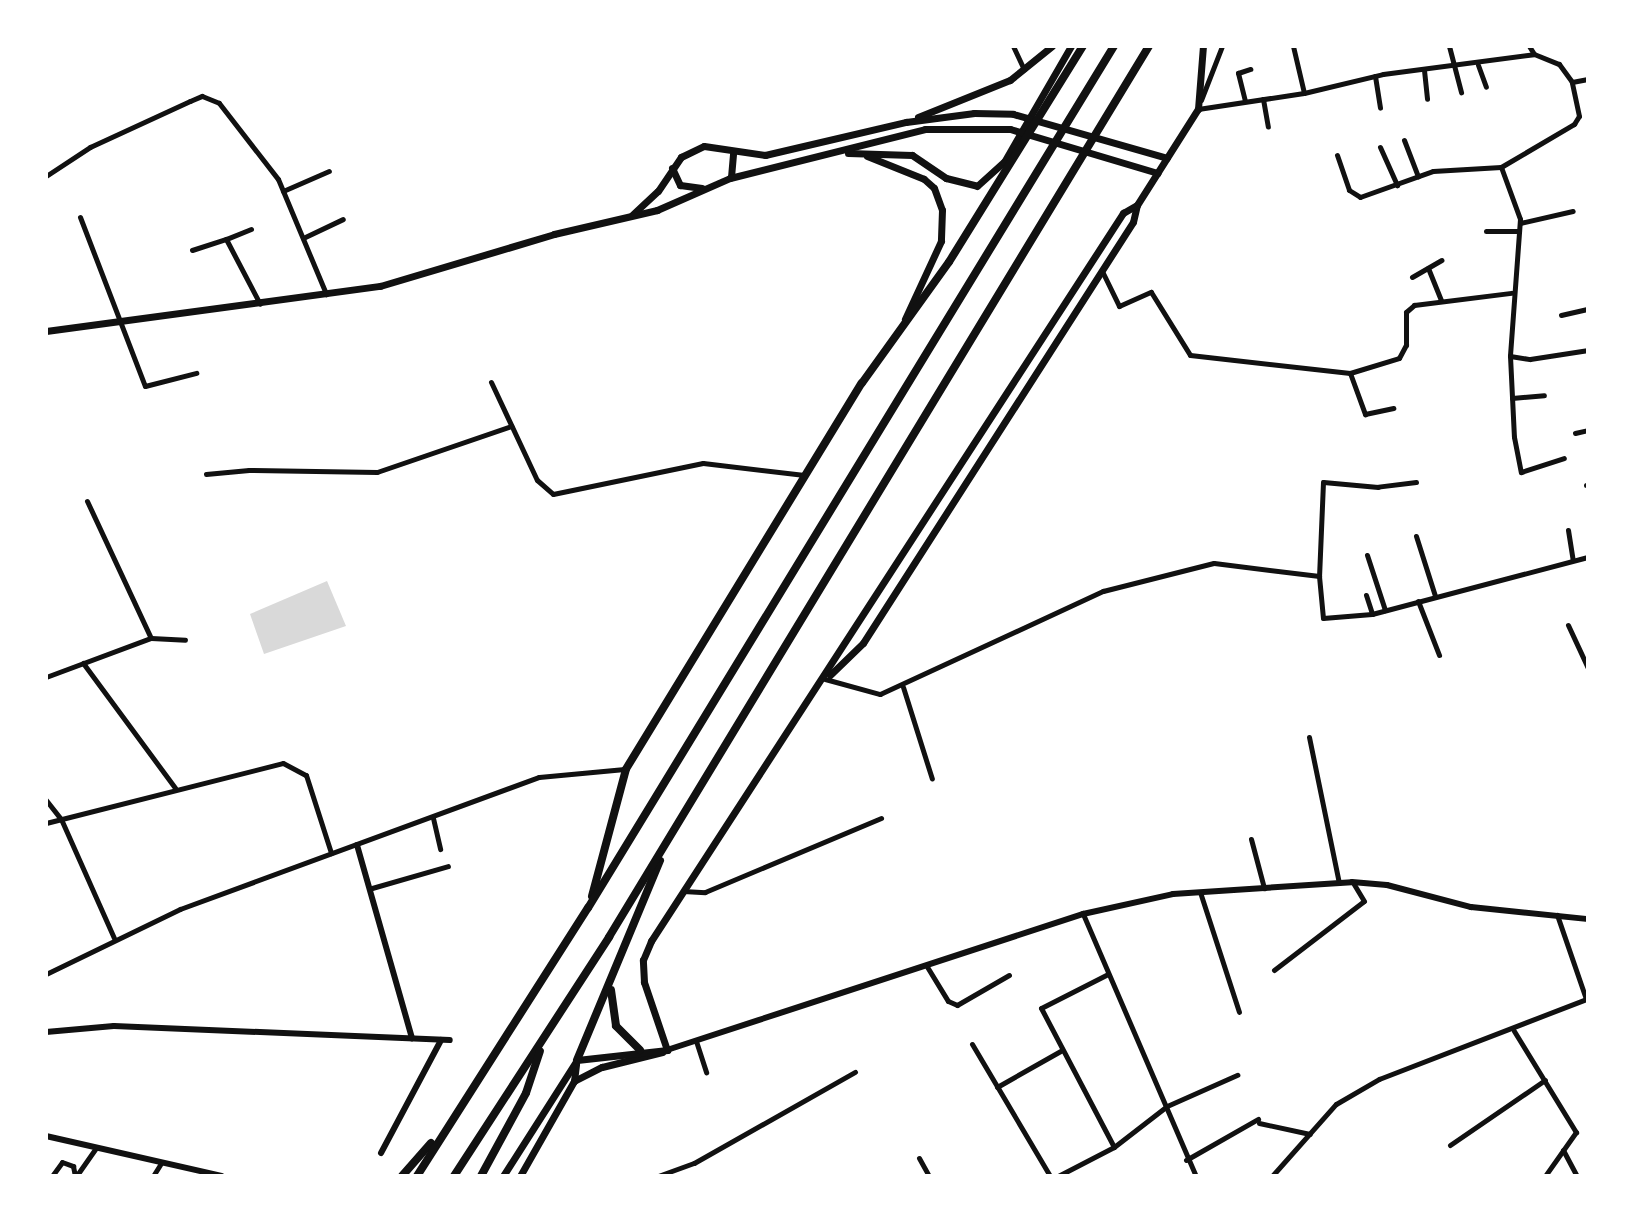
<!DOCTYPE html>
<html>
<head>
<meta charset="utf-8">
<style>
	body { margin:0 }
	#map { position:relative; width:1634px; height:1222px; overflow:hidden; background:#fff; font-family:"Exo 2",sans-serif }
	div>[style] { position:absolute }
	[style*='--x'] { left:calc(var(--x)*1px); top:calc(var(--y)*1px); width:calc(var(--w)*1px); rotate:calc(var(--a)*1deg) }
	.water>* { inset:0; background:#d9d9d9 }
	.minor>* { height:5px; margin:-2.5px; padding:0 2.5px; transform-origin:2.5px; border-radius:2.5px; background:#111 }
	.tertiary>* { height:6px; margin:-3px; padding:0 3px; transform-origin:3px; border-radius:3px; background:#111 }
	.secondary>* { height:7px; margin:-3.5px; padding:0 3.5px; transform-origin:3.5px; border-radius:3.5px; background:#111 }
	.trunk>* { height:8px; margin:-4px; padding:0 4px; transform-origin:4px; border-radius:4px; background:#111 }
	span { translate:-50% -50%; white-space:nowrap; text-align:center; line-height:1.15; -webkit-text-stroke:6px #fff; paint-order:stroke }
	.frame { position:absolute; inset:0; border:48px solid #fff; pointer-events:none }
</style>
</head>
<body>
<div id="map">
	<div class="water">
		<div style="clip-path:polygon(327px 581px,346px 626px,264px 654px,250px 614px)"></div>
	</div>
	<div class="minor">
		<div style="--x:1013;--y:46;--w:26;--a:65"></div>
		<div style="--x:1293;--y:46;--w:48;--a:76.8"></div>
		<div style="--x:1449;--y:46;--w:48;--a:75.4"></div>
		<div style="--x:1529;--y:46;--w:9;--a:58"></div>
		<div style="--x:1478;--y:65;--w:23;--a:70"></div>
		<div style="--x:1424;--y:70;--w:29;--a:84"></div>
		<div style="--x:1375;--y:76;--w:32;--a:81"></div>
		<div style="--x:1263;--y:99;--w:28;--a:80"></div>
		<div style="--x:1201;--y:100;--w:58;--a:-68.7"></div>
		<div style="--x:1245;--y:101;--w:29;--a:-104"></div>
		<div style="--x:1238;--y:73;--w:13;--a:-18"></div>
		<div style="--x:1198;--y:109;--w:107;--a:-8.6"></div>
		<div style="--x:1304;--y:93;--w:81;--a:-13.5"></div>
		<div style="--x:1383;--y:74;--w:152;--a:-7.5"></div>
		<div style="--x:1534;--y:54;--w:27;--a:22"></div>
		<div style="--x:1559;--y:64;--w:22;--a:54"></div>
		<div style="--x:1572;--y:82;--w:16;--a:-11"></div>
		<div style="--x:1404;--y:140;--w:39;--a:69"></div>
		<div style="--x:1380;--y:147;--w:42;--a:65.9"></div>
		<div style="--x:1337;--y:155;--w:37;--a:71"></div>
		<div style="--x:1349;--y:190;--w:13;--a:32"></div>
		<div style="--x:1360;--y:197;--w:77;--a:-19.6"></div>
		<div style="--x:1433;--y:171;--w:68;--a:-3.4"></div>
		<div style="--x:1501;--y:167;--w:85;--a:-30.5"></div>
		<div style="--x:1574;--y:124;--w:9;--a:-58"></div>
		<div style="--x:1579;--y:116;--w:35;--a:-102"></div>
		<div style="--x:1501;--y:167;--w:55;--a:69.9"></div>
		<div style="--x:1520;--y:219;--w:137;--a:94.2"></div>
		<div style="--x:1510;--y:356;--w:81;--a:87.2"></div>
		<div style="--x:1514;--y:437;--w:36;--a:79"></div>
		<div style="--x:1521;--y:472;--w:45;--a:-18"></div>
		<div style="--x:46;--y:176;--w:53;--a:-33.4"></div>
		<div style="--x:90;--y:147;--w:110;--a:-24.7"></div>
		<div style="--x:190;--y:101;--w:13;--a:-23"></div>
		<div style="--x:202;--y:96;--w:18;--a:22"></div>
		<div style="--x:219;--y:103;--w:96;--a:52.2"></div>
		<div style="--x:278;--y:179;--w:125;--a:67.3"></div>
		<div style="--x:283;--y:191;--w:50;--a:-23.5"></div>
		<div style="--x:80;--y:217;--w:181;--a:69"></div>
		<div style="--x:145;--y:386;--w:53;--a:-14.3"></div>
		<div style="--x:1520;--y:223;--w:54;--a:-12.8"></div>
		<div style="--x:251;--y:229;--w:27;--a:158"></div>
		<div style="--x:226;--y:239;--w:73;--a:62.4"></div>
		<div style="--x:1486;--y:231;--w:33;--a:0"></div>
		<div style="--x:303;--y:238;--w:44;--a:-25.4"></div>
		<div style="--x:192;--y:250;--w:36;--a:-18"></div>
		<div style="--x:1428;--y:268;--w:35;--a:68"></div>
		<div style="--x:1102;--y:271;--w:39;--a:64"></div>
		<div style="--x:1119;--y:306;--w:35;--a:-24"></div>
		<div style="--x:1151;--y:292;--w:74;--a:58.2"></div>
		<div style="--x:1190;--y:355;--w:161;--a:6.4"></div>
		<div style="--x:1350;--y:373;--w:51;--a:-17"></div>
		<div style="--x:1399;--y:358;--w:15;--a:-62"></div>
		<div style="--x:1406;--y:345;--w:33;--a:-90"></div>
		<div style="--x:1406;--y:312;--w:11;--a:-41"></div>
		<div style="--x:1414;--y:305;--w:98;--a:-7.1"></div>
		<div style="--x:1412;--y:277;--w:34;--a:-30"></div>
		<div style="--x:1561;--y:315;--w:28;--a:-13"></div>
		<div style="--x:1510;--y:356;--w:20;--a:9"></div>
		<div style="--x:1530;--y:359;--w:59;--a:-8.8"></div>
		<div style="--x:1350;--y:373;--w:44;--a:69.9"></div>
		<div style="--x:1365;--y:414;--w:29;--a:-12"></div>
		<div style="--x:491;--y:382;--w:108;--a:64.9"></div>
		<div style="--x:537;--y:480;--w:21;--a:41"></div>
		<div style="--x:553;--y:494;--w:153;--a:-11.7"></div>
		<div style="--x:703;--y:463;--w:102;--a:6.8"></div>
		<div style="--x:1512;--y:398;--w:32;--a:-5"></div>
		<div style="--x:1575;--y:433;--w:13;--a:-13"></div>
		<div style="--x:206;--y:474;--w:43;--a:-5.3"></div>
		<div style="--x:249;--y:470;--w:128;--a:0.9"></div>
		<div style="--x:377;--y:472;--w:142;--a:-18.9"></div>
		<div style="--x:1416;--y:482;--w:38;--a:173"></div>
		<div style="--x:1378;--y:487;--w:55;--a:-174.8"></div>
		<div style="--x:1323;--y:482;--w:94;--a:92.4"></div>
		<div style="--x:1319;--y:576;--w:42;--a:84.6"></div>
		<div style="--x:1323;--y:618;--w:49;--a:-4.7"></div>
		<div style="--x:1372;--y:614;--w:223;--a:-14.8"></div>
		<div style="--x:1586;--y:485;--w:2;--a:0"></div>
		<div style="--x:87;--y:501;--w:151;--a:65"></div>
		<div style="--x:1568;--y:530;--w:30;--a:81"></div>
		<div style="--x:1416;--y:536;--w:63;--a:72.4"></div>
		<div style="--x:1367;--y:555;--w:58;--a:71.9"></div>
		<div style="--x:1366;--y:595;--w:20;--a:72"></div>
		<div style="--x:1418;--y:601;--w:58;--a:68.7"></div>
		<div style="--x:1568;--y:625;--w:47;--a:65.1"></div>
		<div style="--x:83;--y:663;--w:155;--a:53.6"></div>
		<div style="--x:46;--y:677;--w:112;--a:-20.4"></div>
		<div style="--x:151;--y:638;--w:34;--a:3"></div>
		<div style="--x:825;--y:679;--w:57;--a:15.3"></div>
		<div style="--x:880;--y:694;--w:246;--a:-24.8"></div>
		<div style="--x:1103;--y:591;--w:114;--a:-14.2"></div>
		<div style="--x:1214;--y:563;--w:106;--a:7.1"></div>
		<div style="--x:903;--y:687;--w:96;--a:72.5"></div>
		<div style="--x:1309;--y:737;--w:149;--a:78.4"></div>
		<div style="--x:46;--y:800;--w:24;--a:52"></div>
		<div style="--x:61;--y:819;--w:130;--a:66"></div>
		<div style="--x:433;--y:818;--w:32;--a:77"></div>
		<div style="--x:46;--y:823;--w:244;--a:-14.2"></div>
		<div style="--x:283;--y:763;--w:26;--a:28"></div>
		<div style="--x:306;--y:775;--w:82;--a:72.2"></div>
		<div style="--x:1251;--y:839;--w:51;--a:75.1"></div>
		<div style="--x:372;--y:888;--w:79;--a:-16.1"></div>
		<div style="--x:683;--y:891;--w:22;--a:3"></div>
		<div style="--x:705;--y:892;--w:191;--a:-22.8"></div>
		<div style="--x:1200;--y:892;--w:126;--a:72"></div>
		<div style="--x:1083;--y:914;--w:285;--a:66.7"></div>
		<div style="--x:926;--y:965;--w:42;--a:58.6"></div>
		<div style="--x:948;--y:1001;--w:10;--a:24"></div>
		<div style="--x:957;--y:1005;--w:60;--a:-30"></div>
		<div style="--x:1274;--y:970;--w:113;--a:-37.5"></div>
		<div style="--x:1364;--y:901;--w:21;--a:-121"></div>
		<div style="--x:46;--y:974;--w:149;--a:-25.9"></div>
		<div style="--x:180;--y:909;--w:382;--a:-20.2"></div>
		<div style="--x:539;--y:777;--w:86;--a:-5.3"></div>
		<div style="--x:1108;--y:974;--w:75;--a:153.1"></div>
		<div style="--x:1041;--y:1008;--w:157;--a:62.3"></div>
		<div style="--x:1514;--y:1031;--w:119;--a:58.5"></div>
		<div style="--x:1576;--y:1132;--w:54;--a:125.2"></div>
		<div style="--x:696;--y:1041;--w:33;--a:72"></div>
		<div style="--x:972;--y:1044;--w:153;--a:59.4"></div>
		<div style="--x:997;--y:1087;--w:75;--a:-29.6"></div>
		<div style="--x:1259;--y:1123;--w:52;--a:12.2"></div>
		<div style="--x:1450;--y:1145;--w:115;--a:-34.4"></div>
		<div style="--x:1563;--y:1150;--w:30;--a:62"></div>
		<div style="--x:919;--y:1158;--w:21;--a:61"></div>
		<div style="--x:1186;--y:1160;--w:83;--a:-29.7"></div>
		<div style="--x:77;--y:1175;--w:32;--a:-55"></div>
		<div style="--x:52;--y:1176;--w:17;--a:-54"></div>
		<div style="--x:62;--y:1162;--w:12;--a:20"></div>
		<div style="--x:73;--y:1166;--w:10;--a:79"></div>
		<div style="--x:153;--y:1176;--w:15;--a:-58"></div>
		<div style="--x:658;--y:1176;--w:38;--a:-20"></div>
		<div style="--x:694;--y:1163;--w:185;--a:-29.5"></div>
		<div style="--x:1058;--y:1176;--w:63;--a:-27.4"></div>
		<div style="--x:1114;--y:1147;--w:67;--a:-37.7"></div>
		<div style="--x:1167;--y:1106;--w:77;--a:-23.9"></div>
		<div style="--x:1272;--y:1176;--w:96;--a:-48.4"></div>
		<div style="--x:1336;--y:1104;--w:50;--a:-30.2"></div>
		<div style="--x:1379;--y:1079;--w:222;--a:-21.1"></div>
		<div style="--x:1586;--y:999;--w:89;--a:-109"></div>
	</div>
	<div class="tertiary">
		<div style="--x:357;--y:845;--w:201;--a:74.1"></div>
		<div style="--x:46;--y:1032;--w:68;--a:-5"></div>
		<div style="--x:114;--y:1026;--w:336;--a:2.4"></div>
		<div style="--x:667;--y:1050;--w:438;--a:-18.1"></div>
		<div style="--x:1083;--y:914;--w:92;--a:-12.5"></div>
		<div style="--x:1173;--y:894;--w:179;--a:-3.8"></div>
		<div style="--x:1352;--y:882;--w:35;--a:5"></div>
		<div style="--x:1387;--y:885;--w:87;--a:14.7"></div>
		<div style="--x:1471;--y:907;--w:118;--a:5.9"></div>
		<div style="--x:46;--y:1136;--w:180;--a:12.8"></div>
		<div style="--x:381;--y:1153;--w:128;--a:-62"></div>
	</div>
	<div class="secondary">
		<div style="--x:918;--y:117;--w:99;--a:-21.9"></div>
		<div style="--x:1010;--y:80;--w:54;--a:-39"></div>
		<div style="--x:848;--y:153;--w:64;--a:1.8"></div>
		<div style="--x:912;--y:155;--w:41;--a:34.1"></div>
		<div style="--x:946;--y:178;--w:32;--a:14"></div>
		<div style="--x:977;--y:186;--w:36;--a:-42"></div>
		<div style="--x:1004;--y:162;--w:134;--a:-60"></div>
		<div style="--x:867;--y:156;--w:61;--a:22"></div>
		<div style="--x:924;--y:179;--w:13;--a:42"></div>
		<div style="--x:934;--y:188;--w:23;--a:70"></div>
		<div style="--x:942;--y:210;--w:31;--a:92"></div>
		<div style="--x:941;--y:241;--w:86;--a:114.8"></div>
		<div style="--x:672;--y:168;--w:19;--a:65"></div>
		<div style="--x:680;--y:185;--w:22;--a:8"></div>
		<div style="--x:731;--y:177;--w:24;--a:-85"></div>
		<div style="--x:632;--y:215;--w:35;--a:-43"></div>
		<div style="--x:658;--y:191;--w:41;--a:-55.9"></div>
		<div style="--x:681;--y:157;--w:25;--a:-26"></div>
		<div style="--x:704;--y:146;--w:62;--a:8.4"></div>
		<div style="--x:765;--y:155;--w:145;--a:-13.2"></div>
		<div style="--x:906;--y:122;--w:69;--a:-7.5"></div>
		<div style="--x:974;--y:113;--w:39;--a:1"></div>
		<div style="--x:1013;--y:114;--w:160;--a:15.9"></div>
		<div style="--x:46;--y:331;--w:337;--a:-7.7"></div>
		<div style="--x:380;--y:286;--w:182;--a:-16.6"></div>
		<div style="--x:554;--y:234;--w:106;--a:-13.1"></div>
		<div style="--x:657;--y:210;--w:80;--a:-23.7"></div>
		<div style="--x:730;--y:178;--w:201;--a:-14.1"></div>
		<div style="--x:925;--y:129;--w:85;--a:0"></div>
		<div style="--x:1010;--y:129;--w:154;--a:16.6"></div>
		<div style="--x:830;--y:675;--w:46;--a:-44.1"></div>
		<div style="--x:863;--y:643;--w:500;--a:-57.33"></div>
		<div style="--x:1133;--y:222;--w:17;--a:-77"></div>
		<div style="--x:1137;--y:205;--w:114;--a:-57.6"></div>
		<div style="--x:1198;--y:109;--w:63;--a:-85.5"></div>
		<div style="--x:667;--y:1050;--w:72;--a:-108.7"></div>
		<div style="--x:644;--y:982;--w:22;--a:-93"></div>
		<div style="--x:643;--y:960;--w:21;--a:-67"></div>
		<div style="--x:651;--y:941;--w:868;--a:-57.04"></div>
		<div style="--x:1123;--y:213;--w:16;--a:-30"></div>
		<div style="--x:574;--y:1081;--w:31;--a:-27"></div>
		<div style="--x:602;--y:1067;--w:62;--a:-14"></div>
		<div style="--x:503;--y:1176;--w:138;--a:-57.5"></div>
		<div style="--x:577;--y:1060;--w:91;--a:-6.3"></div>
		<div style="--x:520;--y:1176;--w:109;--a:-60.4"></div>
		<div style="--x:574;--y:1081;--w:17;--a:-83"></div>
	</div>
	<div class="trunk">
		<div style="--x:592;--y:896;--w:131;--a:-75"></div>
		<div style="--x:626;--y:769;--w:452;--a:-58.6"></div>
		<div style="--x:862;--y:383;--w:149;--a:-54.3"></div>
		<div style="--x:949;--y:262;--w:254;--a:-58.2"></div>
		<div style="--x:611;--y:990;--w:36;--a:82"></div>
		<div style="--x:616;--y:1026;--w:34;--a:45"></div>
		<div style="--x:577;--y:1060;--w:216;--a:-67.4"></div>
		<div style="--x:402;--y:1176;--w:44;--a:-48.7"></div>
		<div style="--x:417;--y:1176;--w:318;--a:-57.5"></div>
		<div style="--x:588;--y:908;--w:1010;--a:-58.61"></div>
		<div style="--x:454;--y:1176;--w:285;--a:-57"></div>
		<div style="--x:609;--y:937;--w:1042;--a:-58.78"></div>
		<div style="--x:481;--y:1176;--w:94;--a:-61.5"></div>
		<div style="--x:526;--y:1093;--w:44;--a:-71.6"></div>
	</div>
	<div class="frame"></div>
</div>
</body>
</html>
